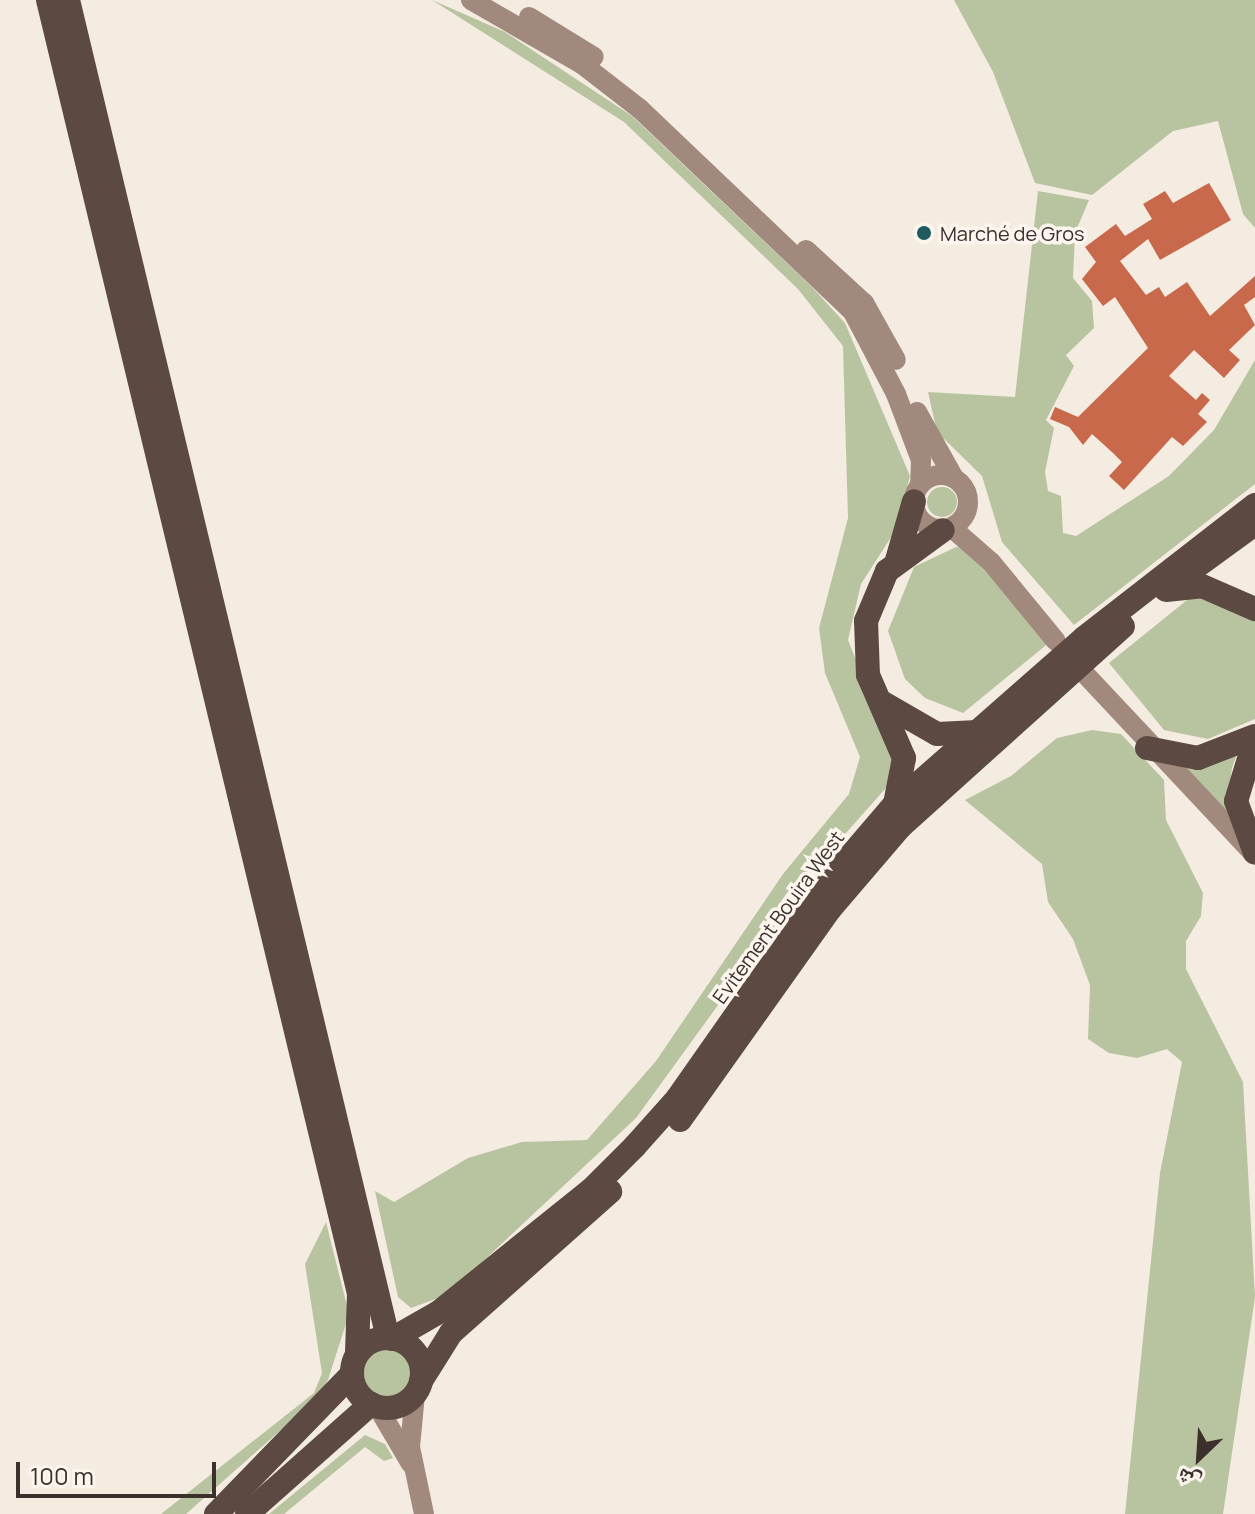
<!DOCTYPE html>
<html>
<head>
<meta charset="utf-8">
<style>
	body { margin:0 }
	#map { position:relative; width:1255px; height:1514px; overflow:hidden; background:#f4ebe1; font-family:Manrope,"Noto Naskh Arabic",sans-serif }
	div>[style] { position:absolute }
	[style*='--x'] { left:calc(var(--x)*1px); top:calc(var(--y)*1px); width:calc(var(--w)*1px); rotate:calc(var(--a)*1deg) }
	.green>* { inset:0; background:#b8c4a0 }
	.round { border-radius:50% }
	.building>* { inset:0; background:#c8694b }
	.secondary>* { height:20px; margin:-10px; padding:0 10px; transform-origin:10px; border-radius:10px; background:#a18a7d }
	.secondary>.ring { margin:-10px; padding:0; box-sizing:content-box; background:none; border:20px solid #a18a7d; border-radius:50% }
	.highway>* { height:24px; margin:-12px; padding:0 12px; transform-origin:12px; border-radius:12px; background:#5c4a42 }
	.highway>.ring { margin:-12px; padding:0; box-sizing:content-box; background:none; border:24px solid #5c4a42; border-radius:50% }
	.dots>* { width:22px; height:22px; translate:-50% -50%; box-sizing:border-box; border:4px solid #fbf5ee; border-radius:50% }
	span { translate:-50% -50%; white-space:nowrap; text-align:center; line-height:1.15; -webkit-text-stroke:7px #fbf5ee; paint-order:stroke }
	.poi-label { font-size:20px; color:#3b302b }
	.left { translate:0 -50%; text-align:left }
	.street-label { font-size:20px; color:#3b302b }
	.north { position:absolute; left:1159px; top:1418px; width:80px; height:80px; -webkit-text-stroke:6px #fbf5ee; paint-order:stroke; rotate:205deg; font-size:22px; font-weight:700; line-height:32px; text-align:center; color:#3b302b }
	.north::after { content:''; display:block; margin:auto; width:28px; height:36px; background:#3b302b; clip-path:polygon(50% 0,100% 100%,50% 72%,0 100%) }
	.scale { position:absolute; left:16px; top:1462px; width:200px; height:36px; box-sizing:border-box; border:4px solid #3b302b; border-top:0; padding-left:10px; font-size:24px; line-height:28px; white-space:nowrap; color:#3b302b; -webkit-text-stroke:6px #fbf5ee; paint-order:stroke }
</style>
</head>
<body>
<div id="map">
	<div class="green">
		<div style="clip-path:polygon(432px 0,505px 32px,632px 116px,812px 287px,845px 323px,910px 476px,897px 528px,861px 584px,848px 640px,891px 747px,893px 780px,830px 851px,636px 1118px,447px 1295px,411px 1308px,398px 1297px,375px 1191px,394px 1202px,468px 1158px,522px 1142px,587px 1140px,656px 1061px,783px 874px,849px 794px,860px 757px,825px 673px,819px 628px,848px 518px,843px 346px,798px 289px,624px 122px)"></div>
		<div style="clip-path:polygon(954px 0,1255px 0,1255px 228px,1243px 214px,1218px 121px,1173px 131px,1092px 195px,1035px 183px,993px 72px)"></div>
		<div style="clip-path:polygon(1038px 191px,1089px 200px,1075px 233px,1073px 278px,1092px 301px,1094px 328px,1066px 355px,1074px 366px,1046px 420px,1054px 428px,1045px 472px,1048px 491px,1061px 496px,1063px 533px,1076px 536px,1169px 476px,1214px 430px,1255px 360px,1255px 484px,1074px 625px,1002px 542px,982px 476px,937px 432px,928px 392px,1015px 397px)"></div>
		<div class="round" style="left:927px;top:487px;width:30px;height:30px"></div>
		<div style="clip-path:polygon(956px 547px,971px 549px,1051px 641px,963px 713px,925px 698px,905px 679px,888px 631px,914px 567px)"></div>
		<div style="clip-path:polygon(1192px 596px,1255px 610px,1255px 719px,1208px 739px,1164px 730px,1109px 663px)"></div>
		<div style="clip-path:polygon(1092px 730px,1121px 734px,1164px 780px,1166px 820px,1203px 893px,1201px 916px,1186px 941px,1186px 969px,1243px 1082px,1255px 1297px,1223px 1514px,1125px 1514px,1160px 1173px,1182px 1062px,1167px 1049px,1137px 1058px,1109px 1053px,1088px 1039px,1090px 985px,1073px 939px,1048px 902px,1042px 864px,965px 800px,1011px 776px,1057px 738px)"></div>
		<div style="clip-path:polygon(1237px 754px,1232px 768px,1226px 814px,1178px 766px)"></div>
		<div style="clip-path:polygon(326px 1222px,349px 1314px,328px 1380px,317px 1398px,186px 1514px,161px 1514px,314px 1393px,322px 1373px,305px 1264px)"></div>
		<div class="round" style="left:364px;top:1348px;width:52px;height:52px"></div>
		<div style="clip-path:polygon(365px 1435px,385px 1444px,393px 1458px,384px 1461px,365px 1447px,284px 1514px,269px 1514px)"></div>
	</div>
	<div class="building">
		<div style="clip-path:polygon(1209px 183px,1231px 220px,1160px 260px,1148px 239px,1120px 261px,1146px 295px,1159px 287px,1165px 297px,1187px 282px,1210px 316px,1255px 276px,1255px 297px,1244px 305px,1255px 325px,1229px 350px,1240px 360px,1224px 378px,1194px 350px,1169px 376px,1196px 400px,1202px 393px,1210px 400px,1198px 414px,1207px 422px,1183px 446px,1172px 437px,1124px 490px,1109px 476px,1122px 462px,1113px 453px,1092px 434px,1083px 445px,1069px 427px,1050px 419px,1055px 407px,1078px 417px,1148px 348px,1115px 297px,1103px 306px,1082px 279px,1096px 262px,1085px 247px,1116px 224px,1125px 236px,1152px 219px,1143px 204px,1165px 191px,1173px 203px)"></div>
	</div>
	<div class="secondary">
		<div style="--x:471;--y:0;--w:128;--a:30"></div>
		<div style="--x:582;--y:64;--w:73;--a:37.8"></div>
		<div style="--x:640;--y:109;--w:294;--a:43.6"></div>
		<div style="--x:853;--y:312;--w:93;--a:62.3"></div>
		<div style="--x:896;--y:394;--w:71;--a:69.3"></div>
		<div style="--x:921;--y:460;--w:24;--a:92"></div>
		<div style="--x:529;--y:17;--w:76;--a:31.6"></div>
		<div style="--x:806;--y:250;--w:79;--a:42.4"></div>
		<div style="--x:864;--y:303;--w:65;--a:60.7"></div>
		<div style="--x:917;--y:412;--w:76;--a:60.7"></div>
		<div class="ring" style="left:914px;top:475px;width:34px;height:34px"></div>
		<div style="--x:952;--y:528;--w:52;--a:41.1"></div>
		<div style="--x:991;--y:562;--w:102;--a:50.6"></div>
		<div style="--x:1084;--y:673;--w:248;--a:46.8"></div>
		<div style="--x:415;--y:1394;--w:53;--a:95.4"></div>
		<div style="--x:410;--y:1447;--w:68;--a:78.2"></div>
		<div style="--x:377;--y:1406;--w:67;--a:59.6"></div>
	</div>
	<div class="highway">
		<div style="--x:48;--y:0;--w:1330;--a:76.48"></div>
		<div style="--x:359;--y:1293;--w:61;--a:91.9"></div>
		<div style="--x:68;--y:0;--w:1376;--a:76.55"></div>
		<div style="--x:897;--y:560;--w:61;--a:-73.9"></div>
		<div style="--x:1182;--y:577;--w:90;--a:-36"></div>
		<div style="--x:1166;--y:590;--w:36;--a:-6"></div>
		<div style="--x:1202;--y:586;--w:58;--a:23.5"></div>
		<div style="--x:883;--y:703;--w:62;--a:29.9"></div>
		<div style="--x:937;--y:734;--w:36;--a:-3"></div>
		<div style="--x:1255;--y:739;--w:65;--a:107"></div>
		<div style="--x:1236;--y:801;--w:55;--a:69.9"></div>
		<div style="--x:1147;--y:748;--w:52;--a:11.1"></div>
		<div style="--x:1198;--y:758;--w:61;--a:-21.1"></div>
		<div style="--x:895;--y:804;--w:47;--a:-78.9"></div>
		<div style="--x:904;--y:758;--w:90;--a:-113.4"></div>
		<div style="--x:868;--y:675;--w:54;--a:-92.1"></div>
		<div style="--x:866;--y:621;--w:54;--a:-67.2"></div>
		<div style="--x:887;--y:571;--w:69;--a:-36.2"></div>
		<div style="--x:680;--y:1120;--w:259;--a:-54.6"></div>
		<div style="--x:830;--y:909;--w:108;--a:-49.5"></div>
		<div style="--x:900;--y:827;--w:300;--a:-42"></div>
		<div class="ring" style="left:352px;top:1338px;width:46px;height:46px"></div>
		<div style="--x:392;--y:1339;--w:54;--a:-29.9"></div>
		<div style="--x:439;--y:1312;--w:195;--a:-38.8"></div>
		<div style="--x:591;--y:1190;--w:62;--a:-45"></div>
		<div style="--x:635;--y:1146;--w:63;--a:-48.2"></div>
		<div style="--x:677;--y:1099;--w:274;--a:-55"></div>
		<div style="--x:834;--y:875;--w:92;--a:-49.4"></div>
		<div style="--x:894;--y:805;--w:253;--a:-41.3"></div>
		<div style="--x:1084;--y:638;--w:217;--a:-37.9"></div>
		<div style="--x:421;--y:1381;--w:57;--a:-58"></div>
		<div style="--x:451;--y:1333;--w:213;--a:-41.6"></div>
		<div style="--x:216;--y:1514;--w:195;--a:-45.8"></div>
		<div style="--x:247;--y:1514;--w:166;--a:-41.6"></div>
	</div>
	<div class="dots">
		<div style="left:924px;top:233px;background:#1f5a5e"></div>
	</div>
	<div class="poi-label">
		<span class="left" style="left:940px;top:233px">Marché de Gros</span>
	</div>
	<div class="street-label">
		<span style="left:778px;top:917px;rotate:-54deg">Evitement Bouira West</span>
	</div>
	<div class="north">ش</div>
	<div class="scale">100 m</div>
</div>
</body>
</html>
